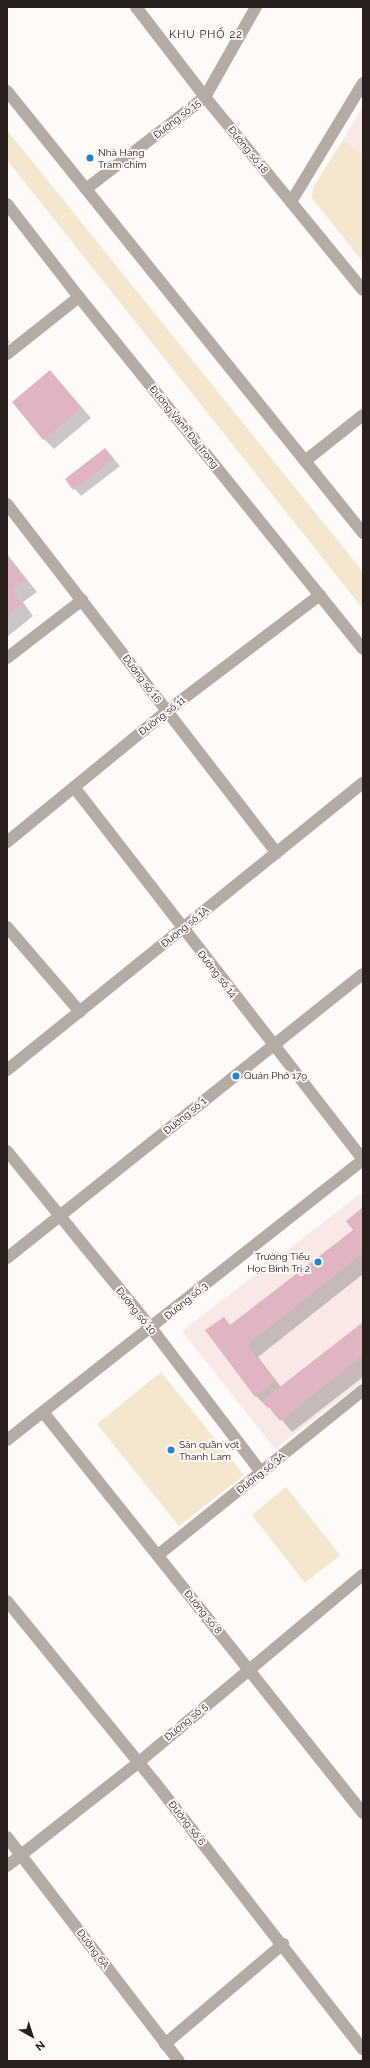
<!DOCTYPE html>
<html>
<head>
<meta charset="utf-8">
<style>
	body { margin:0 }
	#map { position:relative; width:370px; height:2068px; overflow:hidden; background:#fff9f8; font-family:Raleway,sans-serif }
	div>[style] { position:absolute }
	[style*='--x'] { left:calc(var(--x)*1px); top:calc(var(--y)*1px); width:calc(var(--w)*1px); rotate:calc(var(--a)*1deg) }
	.built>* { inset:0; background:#f8e9e7 }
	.green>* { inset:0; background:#f4e7cd }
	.shadow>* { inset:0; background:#0003 }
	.building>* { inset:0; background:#e0b5c1 }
	.minor>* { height:12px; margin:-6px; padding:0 6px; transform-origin:6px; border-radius:6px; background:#b4aba4 }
	.tertiary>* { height:12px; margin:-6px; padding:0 6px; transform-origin:6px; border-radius:6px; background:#b4aba4 }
	.dots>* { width:11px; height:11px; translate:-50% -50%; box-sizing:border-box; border:2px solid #fff9f8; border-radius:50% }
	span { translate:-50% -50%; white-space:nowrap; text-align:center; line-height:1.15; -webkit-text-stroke:3.5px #fff9f8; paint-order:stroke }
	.street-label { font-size:10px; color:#29201e }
	.poi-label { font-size:10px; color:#29201e }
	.left { translate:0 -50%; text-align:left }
	.right { translate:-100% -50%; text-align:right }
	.neighbourhood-label { font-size:11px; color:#29201e; letter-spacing:1px }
	.frame { position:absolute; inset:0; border:8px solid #29201e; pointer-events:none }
	.north { position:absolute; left:12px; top:2016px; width:40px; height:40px; -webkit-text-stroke:3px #fff9f8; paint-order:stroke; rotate:141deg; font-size:11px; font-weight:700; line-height:16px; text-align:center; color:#29201e }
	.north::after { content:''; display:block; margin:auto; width:14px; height:18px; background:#29201e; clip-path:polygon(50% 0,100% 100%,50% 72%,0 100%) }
</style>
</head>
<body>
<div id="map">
	<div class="built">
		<div style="clip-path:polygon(363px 106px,363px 153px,343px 140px)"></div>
		<div style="clip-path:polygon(363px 1192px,363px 1381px,275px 1449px,182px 1331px)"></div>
	</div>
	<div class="green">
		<div style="clip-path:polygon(7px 130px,363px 572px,363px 609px,7px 160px)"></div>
		<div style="clip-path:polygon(343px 140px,363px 153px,363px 262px,312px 198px,313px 187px)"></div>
		<div style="clip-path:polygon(161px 1372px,244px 1475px,179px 1526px,97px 1424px)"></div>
		<div style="clip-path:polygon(286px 1487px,340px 1555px,305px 1583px,252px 1515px)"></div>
	</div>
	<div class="shadow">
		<div style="clip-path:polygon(7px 338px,10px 342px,7px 345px)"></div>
		<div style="clip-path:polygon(50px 371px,91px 418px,54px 449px,44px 439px)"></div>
		<div style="clip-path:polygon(105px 449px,120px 466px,81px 496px,66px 479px)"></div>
		<div style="clip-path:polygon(7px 554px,37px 592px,23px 602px,33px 616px,7px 637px)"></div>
		<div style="clip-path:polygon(363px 1209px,363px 1274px,258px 1357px,281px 1387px,363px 1323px,363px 1377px,292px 1432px,270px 1406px,268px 1408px,256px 1396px,224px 1318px,231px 1326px,354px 1230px)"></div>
	</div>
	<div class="building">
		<div style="clip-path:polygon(50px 370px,82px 408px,43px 440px,12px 402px)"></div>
		<div style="clip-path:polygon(105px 448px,114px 459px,73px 490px,65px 479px)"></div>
		<div style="clip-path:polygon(7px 556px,25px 580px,12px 590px,22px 604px,7px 616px)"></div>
		<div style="clip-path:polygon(363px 1207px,363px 1253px,247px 1345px,275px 1381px,255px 1397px,205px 1330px,224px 1317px,230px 1325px,353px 1230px,346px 1221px)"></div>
		<div style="clip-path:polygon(363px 1322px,363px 1355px,280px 1421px,263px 1400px)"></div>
	</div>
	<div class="minor">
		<div style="--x:136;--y:7;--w:113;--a:52.5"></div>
		<div style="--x:205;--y:97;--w:249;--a:50.7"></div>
		<div style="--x:86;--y:189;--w:150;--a:-37.7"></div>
		<div style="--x:205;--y:97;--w:103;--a:-60.5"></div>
		<div style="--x:291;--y:202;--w:139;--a:-58.8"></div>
		<div style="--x:7;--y:354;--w:92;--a:-38.4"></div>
		<div style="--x:305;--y:461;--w:74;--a:-38.4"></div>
		<div style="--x:7;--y:504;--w:441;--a:52.3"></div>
		<div style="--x:7;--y:658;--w:95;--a:-37.7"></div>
		<div style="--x:74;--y:787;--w:471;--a:52.2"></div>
		<div style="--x:7;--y:842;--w:207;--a:-39.3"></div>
		<div style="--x:167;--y:711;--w:192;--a:-37.2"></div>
		<div style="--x:7;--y:927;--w:112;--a:49.3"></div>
		<div style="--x:7;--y:1070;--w:457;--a:-38.9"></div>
		<div style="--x:7;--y:1151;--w:230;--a:50.8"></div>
		<div style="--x:152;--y:1329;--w:180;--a:52.7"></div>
		<div style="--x:7;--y:1258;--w:455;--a:-38.6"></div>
		<div style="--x:43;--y:1412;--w:513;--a:51.41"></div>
		<div style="--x:7;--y:1440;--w:453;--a:-38.2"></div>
		<div style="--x:158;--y:1555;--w:263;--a:-38.8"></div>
		<div style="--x:7;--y:1837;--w:282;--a:52.5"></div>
		<div style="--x:7;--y:1866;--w:168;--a:-38.2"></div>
		<div style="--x:139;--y:1762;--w:292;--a:-39.9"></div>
		<div style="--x:165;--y:2044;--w:155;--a:-40.3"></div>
	</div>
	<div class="tertiary">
		<div style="--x:7;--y:91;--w:568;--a:51.15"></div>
		<div style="--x:7;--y:204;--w:118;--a:52.3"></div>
		<div style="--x:79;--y:297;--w:452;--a:51.1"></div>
		<div style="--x:7;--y:1601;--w:232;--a:50.8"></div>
		<div style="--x:154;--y:1781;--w:340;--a:52.1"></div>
	</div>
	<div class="dots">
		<div style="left:90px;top:158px;background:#2083cf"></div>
		<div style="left:236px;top:1076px;background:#2083cf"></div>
		<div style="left:318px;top:1262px;background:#2083cf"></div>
		<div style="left:171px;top:1450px;background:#2083cf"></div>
	</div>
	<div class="street-label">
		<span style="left:177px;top:119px;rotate:-38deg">Đường số 15</span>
		<span style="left:248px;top:150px;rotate:51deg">Đường số 18</span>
		<span style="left:184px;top:427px;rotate:51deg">Đường Vành Đai Trong</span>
		<span style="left:142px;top:679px;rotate:53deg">Đường số 16</span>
		<span style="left:162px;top:716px;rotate:-38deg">Đường số 11</span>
		<span style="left:185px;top:927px;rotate:-39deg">Đường số 1A</span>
		<span style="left:217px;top:974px;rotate:52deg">Đường số 14</span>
		<span style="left:185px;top:1116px;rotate:-39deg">Đường số 1</span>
		<span style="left:186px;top:1301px;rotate:-39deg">Đường số 3</span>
		<span style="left:136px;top:1311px;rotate:51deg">Đường số 10</span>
		<span style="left:261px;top:1473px;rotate:-39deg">Đường số 3A</span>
		<span style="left:203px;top:1612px;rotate:51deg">Đường số 8</span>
		<span style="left:186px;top:1722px;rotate:-40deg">Đường số 5</span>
		<span style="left:187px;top:1823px;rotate:52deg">Đường số 6</span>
		<span style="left:93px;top:1949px;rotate:53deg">Đường 6A</span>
	</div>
	<div class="poi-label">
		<span class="left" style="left:98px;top:158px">Nhà Hàng<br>Tràm chim</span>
		<span class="left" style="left:244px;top:1076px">Quán Phở 179</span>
		<span class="right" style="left:310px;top:1262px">Trường Tiểu<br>Học Bình Trị 2</span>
		<span class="left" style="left:179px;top:1450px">Sân quần vợt<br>Thanh Lam</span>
	</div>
	<div class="neighbourhood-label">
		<span style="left:206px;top:35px">KHU PHỐ 22</span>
	</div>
	<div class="frame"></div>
	<div class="north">N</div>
</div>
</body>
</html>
